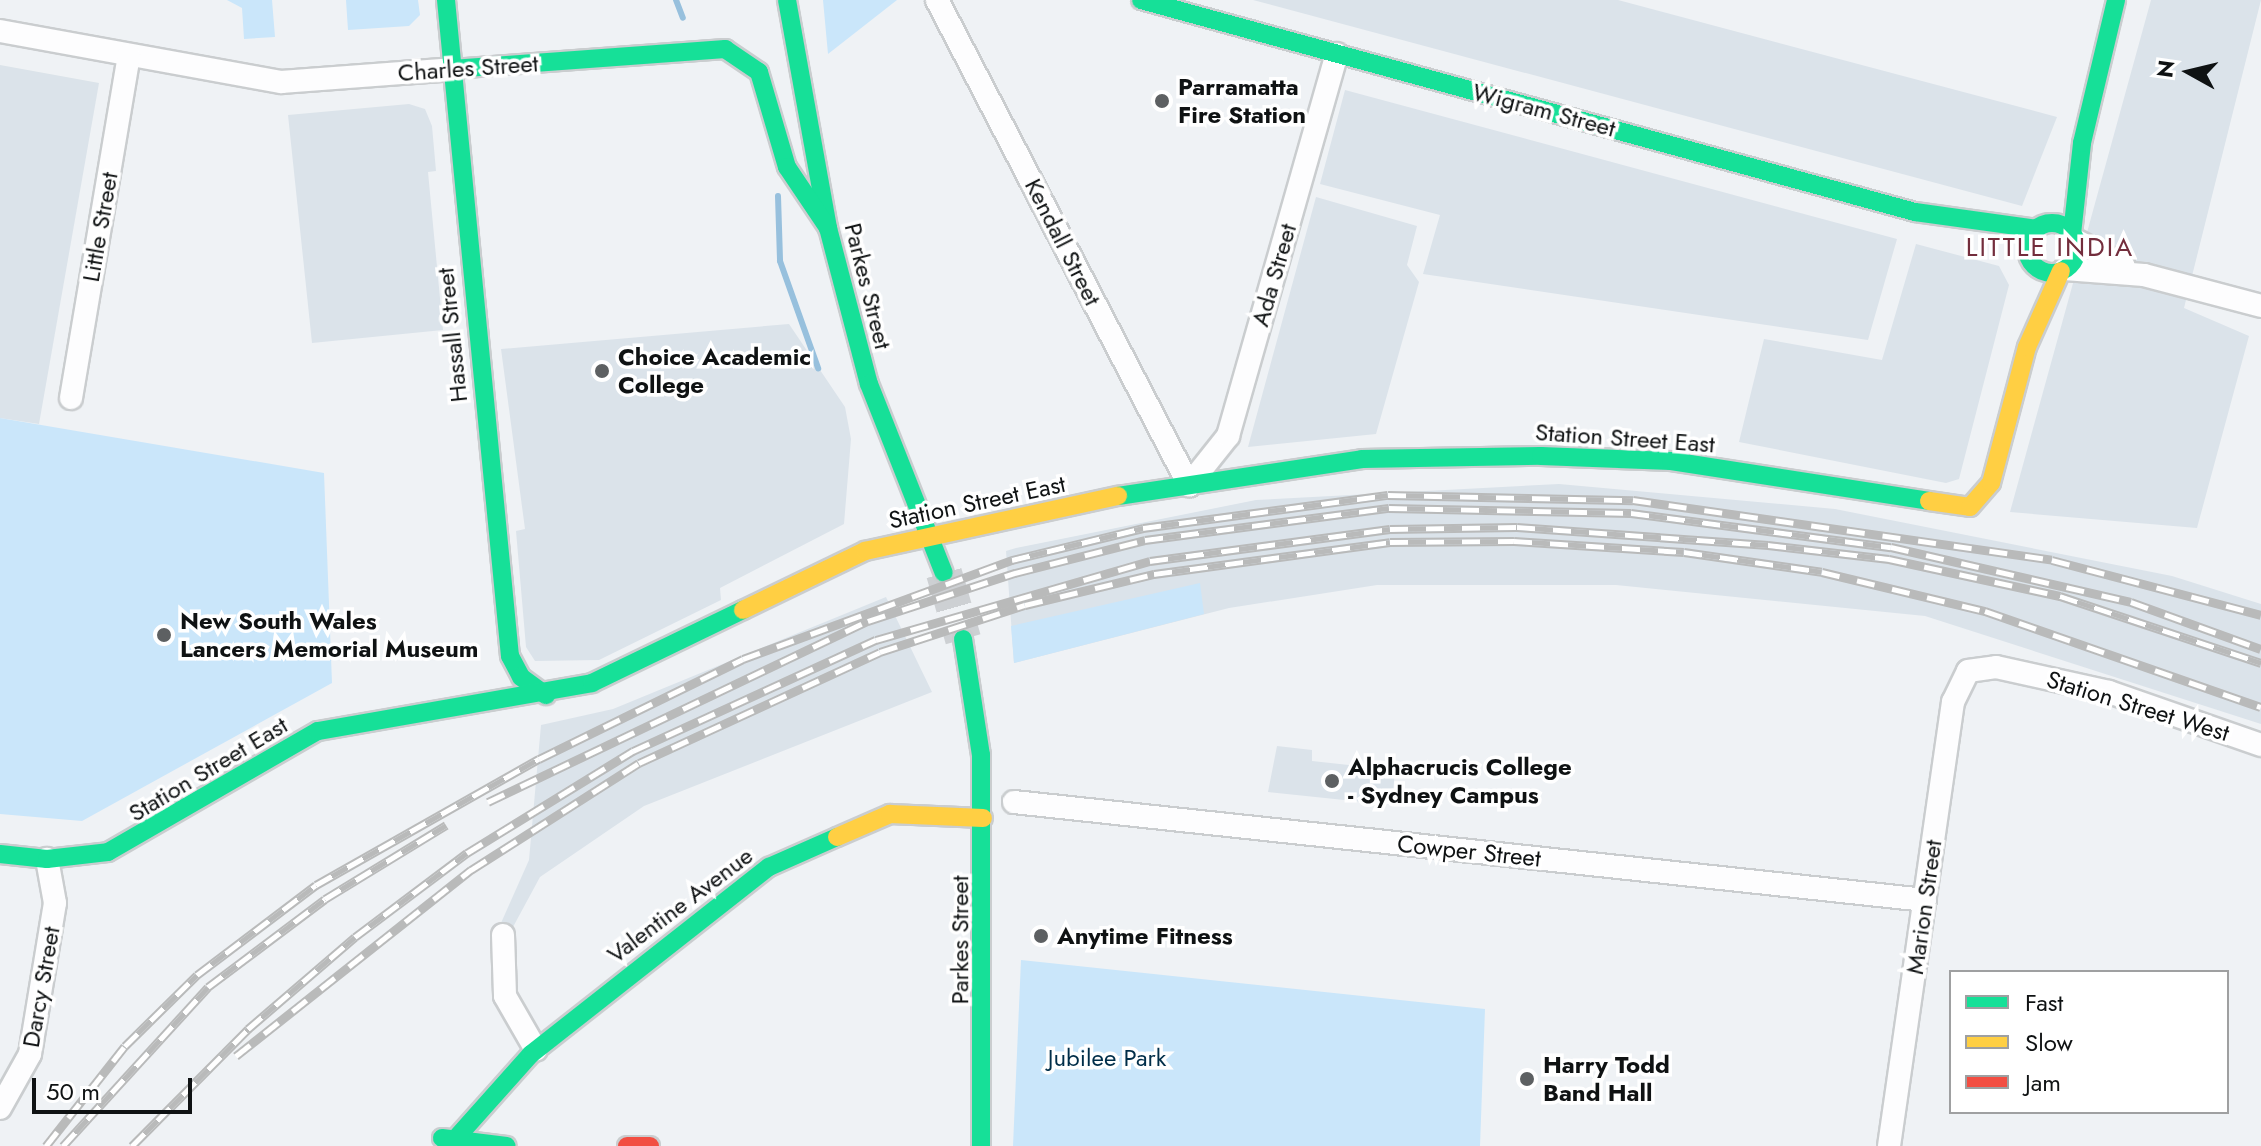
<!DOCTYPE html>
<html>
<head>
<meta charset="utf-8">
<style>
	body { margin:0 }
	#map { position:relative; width:2261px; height:1146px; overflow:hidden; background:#eff2f5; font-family:Jost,sans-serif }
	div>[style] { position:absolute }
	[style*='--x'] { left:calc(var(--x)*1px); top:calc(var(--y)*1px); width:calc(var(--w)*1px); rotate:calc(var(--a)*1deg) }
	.built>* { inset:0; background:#dbe3ea }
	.green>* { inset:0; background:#cae6fa }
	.stream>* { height:6px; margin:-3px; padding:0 3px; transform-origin:3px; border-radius:3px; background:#97c0dd }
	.primary-tunnel>* { height:36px; margin-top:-18px; transform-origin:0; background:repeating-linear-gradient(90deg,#cdd0d3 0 36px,transparent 0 54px) }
	.roads { filter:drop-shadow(2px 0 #cacdcf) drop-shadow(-2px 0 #cacdcf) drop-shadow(0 2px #cacdcf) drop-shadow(0 -2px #cacdcf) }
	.street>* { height:22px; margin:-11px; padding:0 11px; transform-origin:11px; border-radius:11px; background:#fdfdfe }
	.fast>* { height:18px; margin:-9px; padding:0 9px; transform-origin:9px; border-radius:9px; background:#16e098 }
	.fast>.ring { margin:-9px; padding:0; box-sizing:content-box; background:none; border:18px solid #16e098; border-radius:50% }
	.slow>* { height:18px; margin:-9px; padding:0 9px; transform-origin:9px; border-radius:9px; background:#ffcf43 }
	.jam>* { height:18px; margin:-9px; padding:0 9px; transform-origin:9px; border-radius:9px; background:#f24e42 }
	.rail>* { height:9px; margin-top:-4.5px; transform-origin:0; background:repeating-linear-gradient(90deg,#fff 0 18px,#b9baba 0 36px); box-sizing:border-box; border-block:2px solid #b9baba }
	.dots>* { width:22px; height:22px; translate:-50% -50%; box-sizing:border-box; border:4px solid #fff; border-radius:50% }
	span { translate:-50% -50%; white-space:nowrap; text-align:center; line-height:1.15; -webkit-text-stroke:7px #fff; paint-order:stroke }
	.street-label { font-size:24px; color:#0f1213 }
	.poi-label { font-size:24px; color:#0f1213; font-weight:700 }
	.left { translate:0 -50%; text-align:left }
	.park-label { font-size:24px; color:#002e49 }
	.neighbourhood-label { font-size:26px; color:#732d3c; letter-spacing:2px }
	.legend { position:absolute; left:1949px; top:970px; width:280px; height:144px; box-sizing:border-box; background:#fff; border:2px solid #9fa0a1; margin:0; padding:10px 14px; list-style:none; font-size:24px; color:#0f1213 }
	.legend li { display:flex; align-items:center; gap:16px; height:40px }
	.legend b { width:40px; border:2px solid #9fa0a1 }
	.north { position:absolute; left:2149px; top:32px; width:80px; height:80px; -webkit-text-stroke:6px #fff; paint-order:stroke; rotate:278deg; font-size:22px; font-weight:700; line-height:32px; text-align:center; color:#0f1213 }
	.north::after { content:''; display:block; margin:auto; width:28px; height:36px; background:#0f1213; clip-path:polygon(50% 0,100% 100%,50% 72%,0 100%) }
	.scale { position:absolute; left:32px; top:1078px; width:160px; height:36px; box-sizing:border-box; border:4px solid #0f1213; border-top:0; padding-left:10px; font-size:24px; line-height:28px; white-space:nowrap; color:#0f1213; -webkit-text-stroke:6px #fff; paint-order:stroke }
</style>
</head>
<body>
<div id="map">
	<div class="built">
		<div style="clip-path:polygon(1253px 0,1618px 0,2057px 117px,2022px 206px)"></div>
		<div style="clip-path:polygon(2151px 0,2261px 0,2184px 308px,2249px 336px,2197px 528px,2010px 512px)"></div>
		<div style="clip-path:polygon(0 65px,99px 83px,39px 424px,0 418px)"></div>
		<div style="clip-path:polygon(1345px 90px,1897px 239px,1868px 340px,1423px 274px,1440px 215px,1320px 184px)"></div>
		<div style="clip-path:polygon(409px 104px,425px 109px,432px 126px,436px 171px,428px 172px,443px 330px,312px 343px,288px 115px)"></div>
		<div style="clip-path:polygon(1316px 197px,1417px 226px,1407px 265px,1419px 282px,1376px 434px,1248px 447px)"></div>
		<div style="clip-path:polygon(1916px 244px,1999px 266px,2009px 285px,1959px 479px,1946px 483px,1739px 442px,1764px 339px,1882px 360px)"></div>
		<div style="clip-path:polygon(789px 324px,845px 407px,851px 439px,844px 524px,720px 588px,721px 600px,599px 660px,535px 661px,526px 647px,516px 531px,525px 529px,501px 349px)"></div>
		<div style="clip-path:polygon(1559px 484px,1835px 509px,2172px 576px,2261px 604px,2261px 724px,1925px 616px,1616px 585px,1377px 585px,1229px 608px,1014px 663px,1006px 551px,1016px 548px,1256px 500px)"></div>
		<div style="clip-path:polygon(886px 597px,932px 692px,644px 806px,540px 877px,507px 938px,497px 932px,529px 860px,541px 725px,613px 709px)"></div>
		<div style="clip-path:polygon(1277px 746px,1312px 750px,1312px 761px,1395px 770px,1392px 805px,1268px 792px)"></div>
	</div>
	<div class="green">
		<div style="clip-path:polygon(272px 0,275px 37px,244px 39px,242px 8px,227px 0)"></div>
		<div style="clip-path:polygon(346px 0,418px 0,420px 15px,409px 26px,348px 30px)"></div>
		<div style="clip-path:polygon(823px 0,897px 0,828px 54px)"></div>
		<div style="clip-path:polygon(0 418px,324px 473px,332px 683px,82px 821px,0 814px)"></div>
		<div style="clip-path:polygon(1200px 583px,1204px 614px,1014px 663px,1011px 626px)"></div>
		<div style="clip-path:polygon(1021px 960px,1485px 1009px,1480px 1146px,1013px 1146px)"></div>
	</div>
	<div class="stream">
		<div style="--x:676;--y:0;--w:19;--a:69"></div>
		<div style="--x:778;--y:196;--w:65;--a:88.2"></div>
		<div style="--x:780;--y:261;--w:114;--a:70.4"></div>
	</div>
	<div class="primary-tunnel">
		<div style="--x:944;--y:573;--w:69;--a:73.9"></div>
	</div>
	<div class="roads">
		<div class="street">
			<div style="--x:937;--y:0;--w:547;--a:62.54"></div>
			<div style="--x:1189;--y:485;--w:63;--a:-51.5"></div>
			<div style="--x:1228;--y:436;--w:397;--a:-74.1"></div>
			<div style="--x:0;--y:31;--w:286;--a:10.3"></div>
			<div style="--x:281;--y:82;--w:171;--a:-4.3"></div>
			<div style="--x:2075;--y:240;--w:55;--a:28"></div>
			<div style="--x:2065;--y:269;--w:79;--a:4.3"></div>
			<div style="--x:2144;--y:275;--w:121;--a:14.8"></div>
			<div style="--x:71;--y:398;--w:347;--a:-80.4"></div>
			<div style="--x:1014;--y:802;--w:916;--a:6.14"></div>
			<div style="--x:503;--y:935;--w:61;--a:88.1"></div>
			<div style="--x:505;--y:996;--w:62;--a:60.1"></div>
			<div style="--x:0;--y:1108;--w:62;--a:-60.9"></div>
			<div style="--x:30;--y:1054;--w:153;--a:-80.6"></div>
			<div style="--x:55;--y:903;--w:45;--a:-100.3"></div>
			<div style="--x:1889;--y:1146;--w:449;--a:-81.8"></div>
			<div style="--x:1953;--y:702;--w:34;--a:-64"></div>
			<div style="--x:1968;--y:671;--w:28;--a:-8"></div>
			<div style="--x:1996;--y:667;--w:116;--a:12.5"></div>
			<div style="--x:2109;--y:692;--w:161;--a:19.2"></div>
		</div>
		<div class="fast">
			<div style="--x:446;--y:0;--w:659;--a:84.43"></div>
			<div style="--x:510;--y:656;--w:24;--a:62"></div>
			<div style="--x:521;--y:677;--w:31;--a:36"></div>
			<div style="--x:787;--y:0;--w:232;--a:79.8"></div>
			<div style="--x:828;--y:228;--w:161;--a:75.3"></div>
			<div style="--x:869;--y:384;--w:203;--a:68.4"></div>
			<div style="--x:1141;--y:0;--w:803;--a:15.32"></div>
			<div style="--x:1915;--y:212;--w:123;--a:7.9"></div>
			<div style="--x:452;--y:69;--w:274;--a:-4.2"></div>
			<div style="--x:725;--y:49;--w:41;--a:34.1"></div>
			<div style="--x:759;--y:72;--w:99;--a:73.6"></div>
			<div style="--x:787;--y:167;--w:73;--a:56.1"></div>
			<div class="ring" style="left:2027px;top:223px;width:32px;height:32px"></div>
			<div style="--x:2072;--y:234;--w:92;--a:-83.7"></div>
			<div style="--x:2082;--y:143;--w:147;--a:-76.6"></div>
			<div style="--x:1118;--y:496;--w:247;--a:-8.6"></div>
			<div style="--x:1362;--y:459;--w:179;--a:-1"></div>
			<div style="--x:1541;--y:456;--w:130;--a:2.2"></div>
			<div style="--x:1671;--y:461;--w:261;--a:8.8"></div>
			<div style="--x:963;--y:639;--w:117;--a:81.2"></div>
			<div style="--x:981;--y:755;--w:391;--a:90"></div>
			<div style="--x:0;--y:854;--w:47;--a:6.1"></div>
			<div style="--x:47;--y:859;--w:61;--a:-6.5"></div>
			<div style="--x:108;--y:852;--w:242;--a:-30"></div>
			<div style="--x:318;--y:731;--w:278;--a:-9.9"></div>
			<div style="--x:592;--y:683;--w:168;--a:-25.8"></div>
			<div style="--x:442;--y:1138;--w:65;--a:7"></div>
			<div style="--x:449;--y:1146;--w:123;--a:-48.3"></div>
			<div style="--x:531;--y:1054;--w:303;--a:-38.2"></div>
			<div style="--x:769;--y:867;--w:74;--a:-23.8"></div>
		</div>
		<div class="slow">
			<div style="--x:1929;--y:501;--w:41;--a:8.3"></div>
			<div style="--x:1970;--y:507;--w:32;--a:-49"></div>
			<div style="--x:1991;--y:483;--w:141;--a:-75.2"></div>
			<div style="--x:2027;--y:347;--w:83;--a:-65.9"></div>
			<div style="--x:743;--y:610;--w:136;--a:-25.8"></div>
			<div style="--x:865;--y:551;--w:259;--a:-12.3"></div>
			<div style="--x:837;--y:837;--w:58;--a:-23.5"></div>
			<div style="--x:890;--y:814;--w:93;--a:2.5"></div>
		</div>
		<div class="jam">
			<div style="--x:627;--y:1146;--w:23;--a:0"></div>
		</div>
	</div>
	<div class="rail">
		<div style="--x:488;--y:802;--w:421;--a:-25.5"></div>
		<div style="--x:868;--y:621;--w:155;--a:-18.1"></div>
		<div style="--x:1015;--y:573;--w:134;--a:-14.2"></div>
		<div style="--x:1145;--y:540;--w:246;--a:-7.5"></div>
		<div style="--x:1389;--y:508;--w:242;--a:1.2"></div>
		<div style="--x:1631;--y:513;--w:262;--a:7.5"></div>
		<div style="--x:1891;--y:547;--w:246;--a:12.9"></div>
		<div style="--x:2131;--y:602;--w:138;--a:19.9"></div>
		<div style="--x:236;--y:1056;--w:300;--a:-38.4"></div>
		<div style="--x:471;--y:870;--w:199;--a:-32.5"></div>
		<div style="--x:639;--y:763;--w:265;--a:-24.7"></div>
		<div style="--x:880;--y:652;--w:152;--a:-18"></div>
		<div style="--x:1025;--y:605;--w:133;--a:-13.5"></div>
		<div style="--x:1154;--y:574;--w:238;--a:-7.7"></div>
		<div style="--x:1390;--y:542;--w:124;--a:-0.5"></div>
		<div style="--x:1514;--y:541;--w:170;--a:3.7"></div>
		<div style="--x:1684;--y:552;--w:139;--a:8.2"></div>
		<div style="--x:1822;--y:572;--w:168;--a:13.5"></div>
		<div style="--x:1985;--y:611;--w:292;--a:19.2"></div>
		<div style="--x:46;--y:1146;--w:127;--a:-51.7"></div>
		<div style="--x:125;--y:1046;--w:101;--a:-44.6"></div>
		<div style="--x:197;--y:975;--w:149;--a:-37.1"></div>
		<div style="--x:316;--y:885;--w:256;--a:-29.5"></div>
		<div style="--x:539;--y:759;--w:227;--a:-26.1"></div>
		<div style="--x:743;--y:659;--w:287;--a:-20.2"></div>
		<div style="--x:1012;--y:560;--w:135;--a:-13.7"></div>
		<div style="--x:1143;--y:528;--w:247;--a:-7.7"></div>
		<div style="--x:1388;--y:495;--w:245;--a:1.2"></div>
		<div style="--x:1633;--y:500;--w:423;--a:8.1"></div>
		<div style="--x:2052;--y:560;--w:216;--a:14.7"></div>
		<div style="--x:63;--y:1146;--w:215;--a:-47.6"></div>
		<div style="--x:208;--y:987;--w:146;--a:-36.9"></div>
		<div style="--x:325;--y:899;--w:142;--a:-31.4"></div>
		<div style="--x:132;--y:1146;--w:165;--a:-45.2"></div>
		<div style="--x:248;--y:1029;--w:141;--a:-40.7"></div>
		<div style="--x:355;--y:937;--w:140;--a:-36.9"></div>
		<div style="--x:467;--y:853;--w:195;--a:-31.6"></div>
		<div style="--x:633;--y:751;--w:267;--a:-24.6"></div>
		<div style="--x:876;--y:640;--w:285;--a:-16.1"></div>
		<div style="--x:1150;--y:561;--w:242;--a:-7.6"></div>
		<div style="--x:1390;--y:529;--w:127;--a:-0.9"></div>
		<div style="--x:1517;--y:527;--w:252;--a:4.1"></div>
		<div style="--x:1768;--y:545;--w:122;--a:6.6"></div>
		<div style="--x:1889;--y:559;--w:175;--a:12.2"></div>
		<div style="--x:2060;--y:596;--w:212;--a:18.4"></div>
	</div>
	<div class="dots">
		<div style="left:1162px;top:101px;background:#5d6062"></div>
		<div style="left:602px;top:371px;background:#5d6062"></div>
		<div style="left:164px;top:635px;background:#5d6062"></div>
		<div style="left:1332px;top:781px;background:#5d6062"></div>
		<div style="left:1041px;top:936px;background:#5d6062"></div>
		<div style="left:1527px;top:1079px;background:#5d6062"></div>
	</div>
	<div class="street-label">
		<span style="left:468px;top:68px;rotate:-4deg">Charles Street</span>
		<span style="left:1544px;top:110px;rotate:15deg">Wigram Street</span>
		<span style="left:100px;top:227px;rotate:-80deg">Little Street</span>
		<span style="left:1063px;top:242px;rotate:63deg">Kendall Street</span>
		<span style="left:1274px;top:275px;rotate:-74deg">Ada Street</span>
		<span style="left:868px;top:286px;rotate:76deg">Parkes Street</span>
		<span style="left:452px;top:335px;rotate:-96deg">Hassall Street</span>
		<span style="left:1625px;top:438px;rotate:4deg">Station Street East</span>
		<span style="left:977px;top:502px;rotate:-12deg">Station Street East</span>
		<span style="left:2138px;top:706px;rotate:17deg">Station Street West</span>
		<span style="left:208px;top:769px;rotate:-31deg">Station Street East</span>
		<span style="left:1469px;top:851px;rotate:6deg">Cowper Street</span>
		<span style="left:680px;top:905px;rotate:-37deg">Valentine Avenue</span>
		<span style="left:1924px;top:907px;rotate:-82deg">Marion Street</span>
		<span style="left:960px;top:940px;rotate:-90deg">Parkes Street</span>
		<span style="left:41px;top:987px;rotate:-80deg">Darcy Street</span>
	</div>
	<div class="poi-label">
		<span class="left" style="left:1178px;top:101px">Parramatta<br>Fire Station</span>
		<span class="left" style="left:618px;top:371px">Choice Academic<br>College</span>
		<span class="left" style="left:180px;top:635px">New South Wales<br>Lancers Memorial Museum</span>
		<span class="left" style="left:1348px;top:781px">Alphacrucis College<br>- Sydney Campus</span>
		<span class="left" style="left:1057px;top:936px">Anytime Fitness</span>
		<span class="left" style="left:1543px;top:1079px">Harry Todd<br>Band Hall</span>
	</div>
	<div class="park-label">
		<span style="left:1107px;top:1058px">Jubilee Park</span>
	</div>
	<div class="neighbourhood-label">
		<span style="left:2050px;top:248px">LITTLE INDIA</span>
	</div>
	<ul class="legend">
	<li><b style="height:10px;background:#16e098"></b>Fast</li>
	<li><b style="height:10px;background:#ffcf43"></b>Slow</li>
	<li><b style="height:10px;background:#f24e42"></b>Jam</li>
	</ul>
	<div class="north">N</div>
	<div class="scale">50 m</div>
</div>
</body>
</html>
